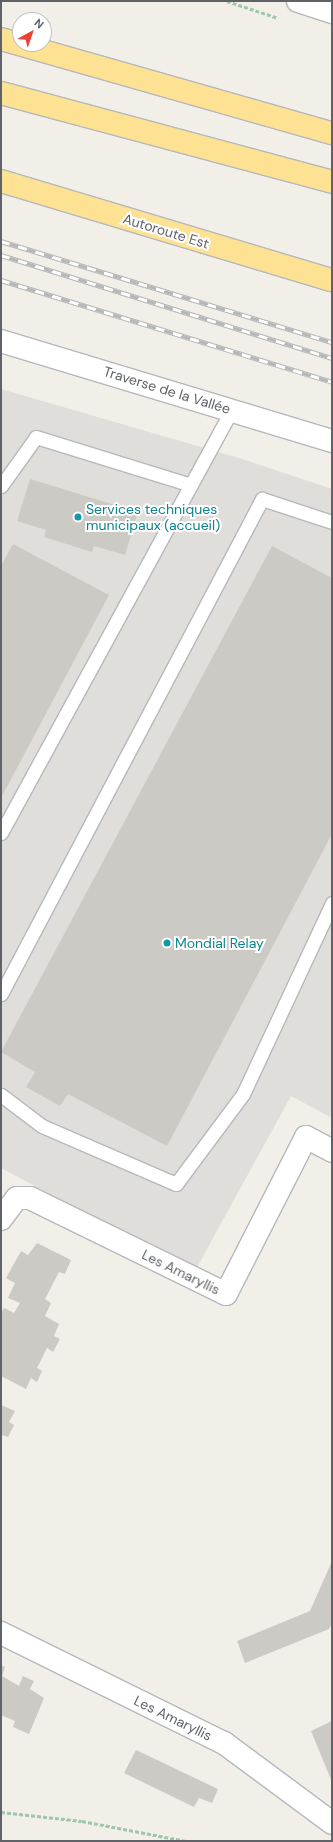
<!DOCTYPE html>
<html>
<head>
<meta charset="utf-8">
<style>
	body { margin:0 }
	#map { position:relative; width:333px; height:1842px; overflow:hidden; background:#f1efe8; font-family:"DM Sans",sans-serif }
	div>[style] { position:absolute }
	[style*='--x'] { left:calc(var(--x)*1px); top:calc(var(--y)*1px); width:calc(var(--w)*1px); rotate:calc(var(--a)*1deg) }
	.industrial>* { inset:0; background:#e0deda }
	.building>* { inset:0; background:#cccac5 }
	.path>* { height:2.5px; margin-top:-1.25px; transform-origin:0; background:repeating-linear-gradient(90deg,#9cc7a9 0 4px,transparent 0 6px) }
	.roads { filter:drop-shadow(1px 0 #b5b8bc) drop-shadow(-1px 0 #b5b8bc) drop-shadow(0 1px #b5b8bc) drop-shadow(0 -1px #b5b8bc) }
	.service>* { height:13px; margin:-6.5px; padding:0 6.5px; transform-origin:6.5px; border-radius:6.5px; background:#fff }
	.minor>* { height:22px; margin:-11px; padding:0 11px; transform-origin:11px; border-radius:11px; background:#fff }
	.tertiary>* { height:22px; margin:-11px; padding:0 11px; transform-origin:11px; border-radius:11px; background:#fff }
	.secondary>* { height:22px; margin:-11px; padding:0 11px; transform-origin:11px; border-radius:11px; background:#fff }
	.motorway>* { height:22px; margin:-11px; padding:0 11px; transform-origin:11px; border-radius:11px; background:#fde293 }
	.rail>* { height:4.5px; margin-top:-2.25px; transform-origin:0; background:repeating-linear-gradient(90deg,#fff 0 9px,#b6b7b8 0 18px); box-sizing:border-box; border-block:1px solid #b6b7b8 }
	.dots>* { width:11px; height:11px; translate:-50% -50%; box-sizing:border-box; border:2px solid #fff; border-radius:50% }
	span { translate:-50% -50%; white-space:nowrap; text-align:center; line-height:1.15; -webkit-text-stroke:4px #fff; paint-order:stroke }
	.street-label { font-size:14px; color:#5f6368 }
	.culture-label { font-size:14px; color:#0d838f }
	.left { translate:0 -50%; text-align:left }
	.frame { position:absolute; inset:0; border:2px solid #5f6368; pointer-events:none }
	.north { position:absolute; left:12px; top:12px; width:40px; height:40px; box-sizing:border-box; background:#fff; border:1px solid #bfc1c3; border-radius:50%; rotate:40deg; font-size:11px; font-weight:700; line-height:16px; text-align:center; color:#5f6368 }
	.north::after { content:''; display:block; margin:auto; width:14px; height:18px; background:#ea4335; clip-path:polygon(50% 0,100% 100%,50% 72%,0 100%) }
</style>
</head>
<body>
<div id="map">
	<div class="industrial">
		<div style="clip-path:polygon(1px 389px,239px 458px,332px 489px,332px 1118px,291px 1096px,195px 1271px,1px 1168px)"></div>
	</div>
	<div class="building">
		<div style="clip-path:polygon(30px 479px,138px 512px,125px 555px,94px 546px,92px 552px,44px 537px,46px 530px,17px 521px)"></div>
		<div style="clip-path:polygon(13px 544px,109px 595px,1px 798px,1px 566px)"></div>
		<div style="clip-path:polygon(272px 546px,332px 578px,332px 834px,167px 1146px,68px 1094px,60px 1106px,26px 1087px,35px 1072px,1px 1052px)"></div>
		<div style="clip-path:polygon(37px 1243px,71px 1260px,65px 1274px,59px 1272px,45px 1299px,51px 1303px,45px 1316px,59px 1324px,54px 1336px,60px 1339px,53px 1352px,47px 1348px,37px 1368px,42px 1371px,37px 1382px,31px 1378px,26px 1389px,1px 1376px,1px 1313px,4px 1308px,14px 1313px,20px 1303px,8px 1298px,15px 1283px,6px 1278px,21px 1251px,28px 1255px)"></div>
		<div style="clip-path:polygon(1px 1405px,15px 1411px,9px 1422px,14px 1425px,8px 1437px,2px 1435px,1px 1437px)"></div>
		<div style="clip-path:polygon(332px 1561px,332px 1623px,329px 1629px,245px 1663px,237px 1641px,310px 1611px)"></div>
		<div style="clip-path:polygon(1px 1665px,5px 1667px,2px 1676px,19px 1686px,23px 1676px,34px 1681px,30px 1689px,44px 1698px,29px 1734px,13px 1727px,15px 1721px,1px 1715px)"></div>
		<div style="clip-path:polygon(332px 1721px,332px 1782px,311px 1731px)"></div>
		<div style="clip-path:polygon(136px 1750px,218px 1789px,212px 1803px,199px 1798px,194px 1807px,124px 1773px)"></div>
	</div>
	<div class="path">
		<div style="--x:227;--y:1;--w:54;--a:18.4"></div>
		<div style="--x:1;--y:1812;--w:81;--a:6.3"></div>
		<div style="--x:82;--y:1821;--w:106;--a:10.9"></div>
	</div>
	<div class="roads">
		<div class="service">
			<div style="--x:1;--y:486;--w:60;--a:-54.5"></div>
			<div style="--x:36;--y:437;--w:162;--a:17.2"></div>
			<div style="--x:1;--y:833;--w:482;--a:-61.4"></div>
			<div style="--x:1;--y:994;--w:560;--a:-62.2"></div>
			<div style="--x:262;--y:499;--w:74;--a:18.2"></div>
			<div style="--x:1;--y:1095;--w:51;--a:37.1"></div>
			<div style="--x:42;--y:1126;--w:146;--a:23.4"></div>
			<div style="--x:176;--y:1184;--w:112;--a:-53.3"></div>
			<div style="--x:243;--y:1094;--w:211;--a:-65"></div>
		</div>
		<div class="minor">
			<div style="--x:1;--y:1219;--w:26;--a:-53"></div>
			<div style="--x:17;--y:1198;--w:13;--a:0"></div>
			<div style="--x:30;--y:1198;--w:218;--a:26.1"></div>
			<div style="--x:226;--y:1294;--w:176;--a:-63"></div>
			<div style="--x:306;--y:1137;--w:30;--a:28"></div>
			<div style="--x:1;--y:1633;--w:249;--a:26.3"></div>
			<div style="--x:224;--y:1743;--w:134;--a:36.5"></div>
		</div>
		<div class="tertiary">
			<div style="--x:1;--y:341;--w:346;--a:16.8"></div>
		</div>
		<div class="secondary">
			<div style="--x:298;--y:1;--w:36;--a:18"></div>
		</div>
		<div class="motorway">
			<div style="--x:1;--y:39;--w:344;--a:15.9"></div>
			<div style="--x:1;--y:93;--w:343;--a:15"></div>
			<div style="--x:1;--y:181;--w:345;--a:16.7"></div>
		</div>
	</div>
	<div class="rail">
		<div style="--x:1;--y:241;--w:346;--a:17"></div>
		<div style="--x:1;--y:255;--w:347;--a:17.3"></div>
		<div style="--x:1;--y:280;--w:346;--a:17.1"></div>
	</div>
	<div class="dots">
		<div style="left:78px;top:517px;background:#0f9aa8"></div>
		<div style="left:167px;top:943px;background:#0f9aa8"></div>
	</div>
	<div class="street-label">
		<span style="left:166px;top:231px;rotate:17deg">Autoroute Est</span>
		<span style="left:167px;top:390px;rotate:17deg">Traverse de la Vallée</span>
		<span style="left:181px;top:1272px;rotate:26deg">Les Amaryllis</span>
		<span style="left:173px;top:1718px;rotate:26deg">Les Amaryllis</span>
	</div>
	<div class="culture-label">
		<span class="left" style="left:86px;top:517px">Services techniques<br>municipaux (accueil)</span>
		<span class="left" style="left:175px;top:943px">Mondial Relay</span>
	</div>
	<div class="frame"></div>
	<div class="north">N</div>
</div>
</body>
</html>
